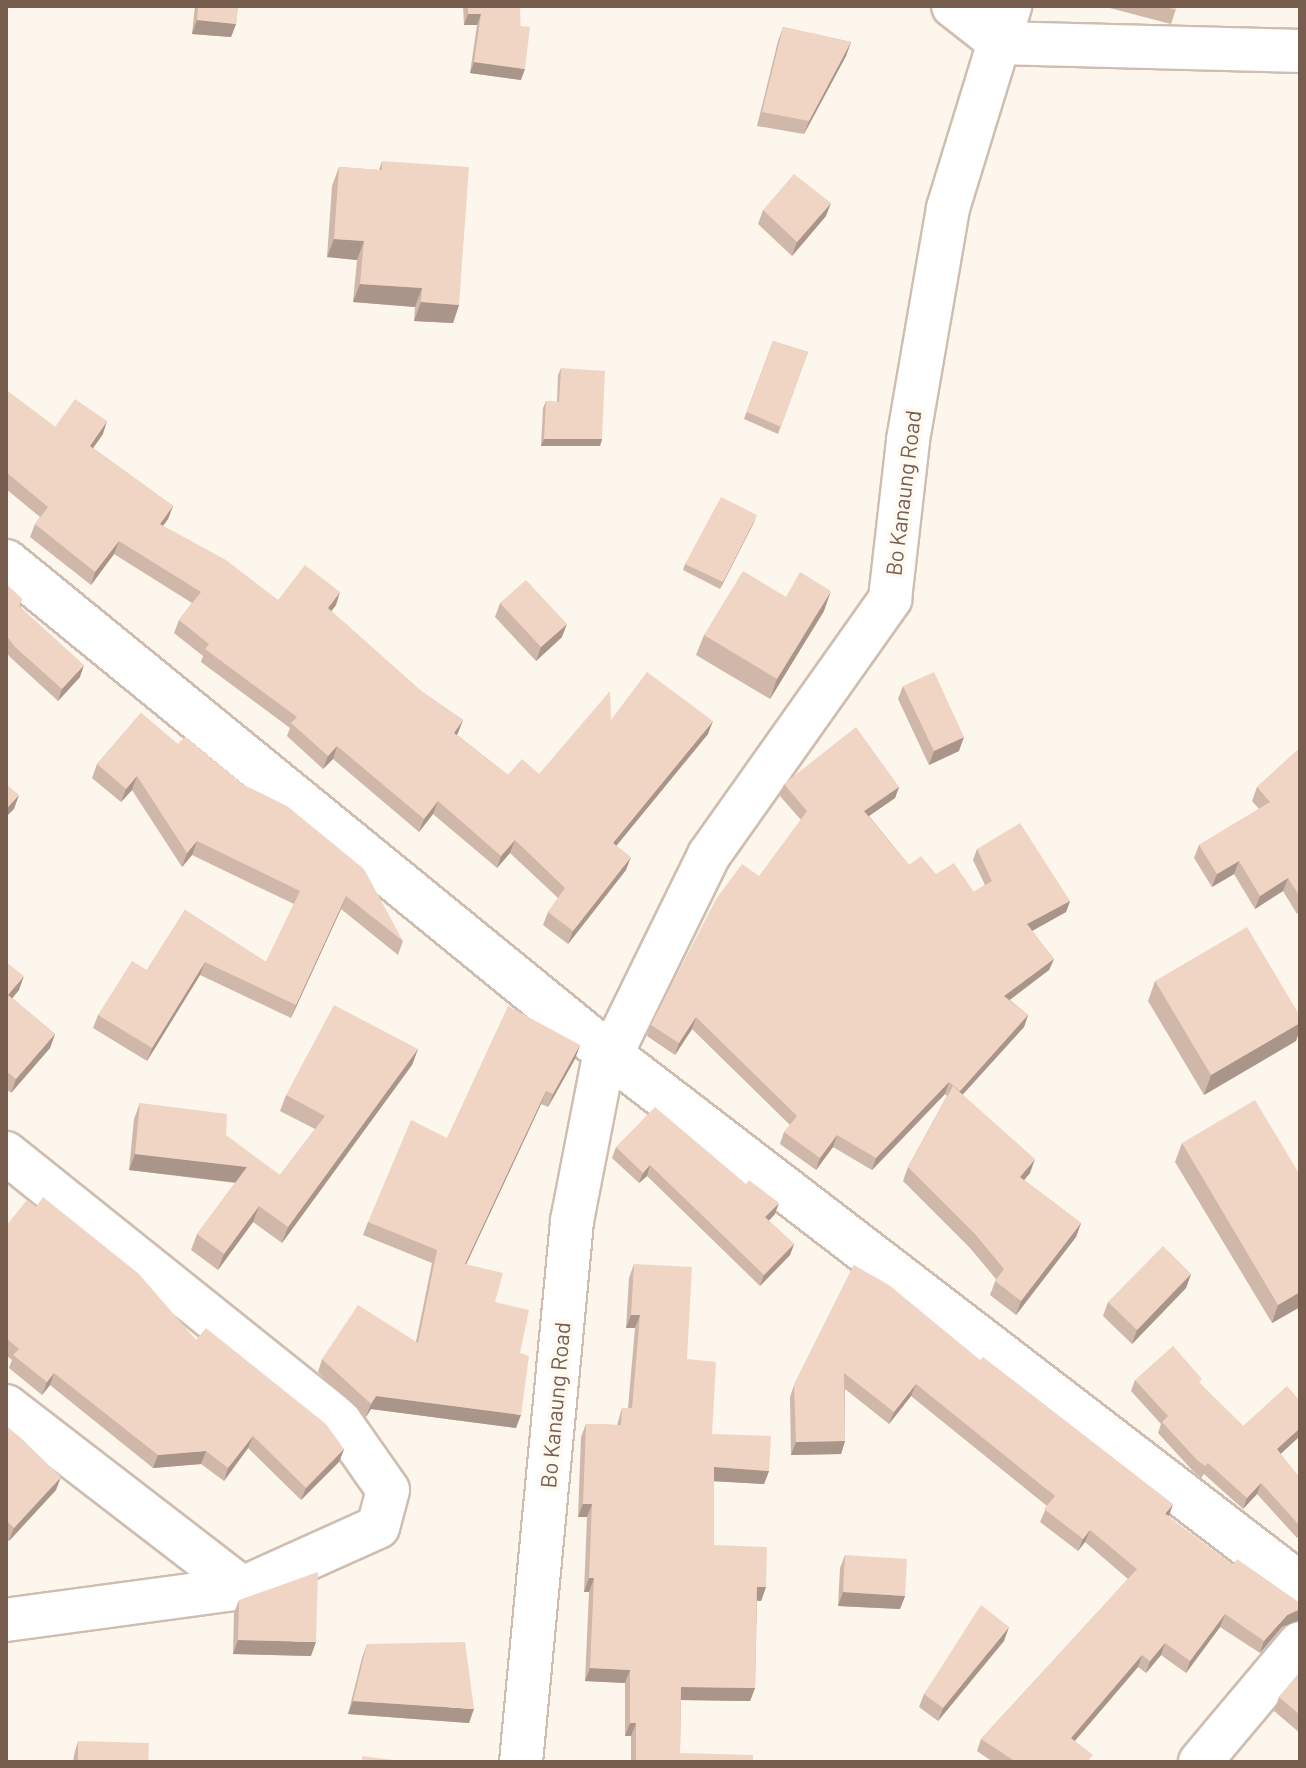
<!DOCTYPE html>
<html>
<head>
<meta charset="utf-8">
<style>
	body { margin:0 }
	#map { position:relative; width:1306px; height:1768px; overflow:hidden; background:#fcf6ec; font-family:Barlow,sans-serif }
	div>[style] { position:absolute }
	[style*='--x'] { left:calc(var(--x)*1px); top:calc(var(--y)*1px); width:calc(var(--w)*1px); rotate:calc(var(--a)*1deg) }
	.roads { filter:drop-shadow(2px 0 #cfbeb0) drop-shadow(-2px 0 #cfbeb0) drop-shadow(0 2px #cfbeb0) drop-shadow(0 -2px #cfbeb0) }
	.minor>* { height:42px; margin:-21px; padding:0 21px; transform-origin:21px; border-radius:21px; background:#fff }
	.tertiary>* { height:44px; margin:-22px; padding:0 22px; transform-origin:22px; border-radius:22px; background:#fff }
	.wall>* { inset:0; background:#cfb7a9 }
	.shaded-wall>* { inset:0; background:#a99589 }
	.building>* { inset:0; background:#f1d5c4 }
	span { translate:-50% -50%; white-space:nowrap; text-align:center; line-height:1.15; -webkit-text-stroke:8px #fefaf2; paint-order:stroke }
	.street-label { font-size:22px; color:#775d4e }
	.frame { position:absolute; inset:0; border:8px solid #775d4e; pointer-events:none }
</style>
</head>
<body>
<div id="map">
	<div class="roads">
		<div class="minor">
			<div style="--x:953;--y:6;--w:60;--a:38.2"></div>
			<div style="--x:1000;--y:43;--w:300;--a:1.5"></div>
			<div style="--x:611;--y:1055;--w:223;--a:-63.9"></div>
			<div style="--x:709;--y:855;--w:314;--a:-54.7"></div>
			<div style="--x:890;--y:599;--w:160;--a:-83.5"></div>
			<div style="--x:908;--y:440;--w:235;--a:-80.2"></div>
			<div style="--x:948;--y:208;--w:211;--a:-72.9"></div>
			<div style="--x:6;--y:1153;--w:427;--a:38.7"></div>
			<div style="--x:339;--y:1420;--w:85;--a:55"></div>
			<div style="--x:388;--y:1490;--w:38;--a:105"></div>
			<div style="--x:378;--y:1527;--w:149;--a:155.8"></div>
			<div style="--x:242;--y:1588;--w:238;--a:172.3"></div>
			<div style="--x:6;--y:1406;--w:298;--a:37.6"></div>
			<div style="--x:521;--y:1762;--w:543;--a:-84.61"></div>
			<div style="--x:572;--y:1221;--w:173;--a:-79"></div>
			<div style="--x:1200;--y:1762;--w:155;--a:-50"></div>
		</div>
		<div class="tertiary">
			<div style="--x:6;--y:562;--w:773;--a:39.23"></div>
			<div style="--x:605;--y:1051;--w:876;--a:37.54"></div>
		</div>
	</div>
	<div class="wall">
		<div style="clip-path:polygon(195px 6px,238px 6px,236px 24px,231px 37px,192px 34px)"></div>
		<div style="clip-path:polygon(463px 6px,520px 6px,521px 80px,470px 73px,477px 25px,464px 25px)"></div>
		<div style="clip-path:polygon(1102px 6px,1177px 6px,1171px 24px)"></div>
		<div style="clip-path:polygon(783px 27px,851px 42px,846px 56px,804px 134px,757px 126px,778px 41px)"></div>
		<div style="clip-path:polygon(382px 161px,459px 305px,453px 323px,414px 321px,415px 307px,353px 302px,357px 260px,327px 257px,332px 186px,339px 167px,379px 170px)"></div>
		<div style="clip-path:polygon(763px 210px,826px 216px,792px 256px,758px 224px)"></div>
		<div style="clip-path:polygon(773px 341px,808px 352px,778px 434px,744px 419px)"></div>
		<div style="clip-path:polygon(561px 368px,602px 439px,600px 446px,541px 446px,543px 408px,546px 401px,557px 402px,558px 375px)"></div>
		<div style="clip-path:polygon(6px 390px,55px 427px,103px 434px,93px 448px,173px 506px,168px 519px,163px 526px,278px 600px,336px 605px,331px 611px,421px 691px,463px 720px,457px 735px,508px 775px,539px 774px,611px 720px,708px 734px,616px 846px,626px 870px,568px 944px,543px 925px,548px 912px,558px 898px,510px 853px,497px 868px,433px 814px,419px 832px,333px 759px,323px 769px,287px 736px,290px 728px,201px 662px,203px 656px,174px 633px,179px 620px,192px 603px,114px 554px,91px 585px,30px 537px,35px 524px,40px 517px,6px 489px)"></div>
		<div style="clip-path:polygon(754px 522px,720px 589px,683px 570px,685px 564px)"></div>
		<div style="clip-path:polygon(6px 584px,22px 599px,20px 606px,80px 677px,58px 701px,10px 657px,6px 652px)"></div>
		<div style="clip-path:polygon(786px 597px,824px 611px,770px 699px,696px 655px,704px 635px)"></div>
		<div style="clip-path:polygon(500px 603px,562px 637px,536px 661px,495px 617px)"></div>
		<div style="clip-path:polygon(903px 686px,959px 751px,929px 765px,898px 699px)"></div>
		<div style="clip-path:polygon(141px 713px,403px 941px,398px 955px,341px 909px,291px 1018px,200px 975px,147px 1061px,93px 1028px,98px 1015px,147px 970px,185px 910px,266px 962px,294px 904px,192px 855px,182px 867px,132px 790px,121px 802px,92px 778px,97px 764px)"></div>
		<div style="clip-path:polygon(1300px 748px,1300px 912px,1297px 914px,1283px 891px,1255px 909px,1234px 874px,1212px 887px,1194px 858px,1199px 845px,1259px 809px,1252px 801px,1257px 787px)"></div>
		<div style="clip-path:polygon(784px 784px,899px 787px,895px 798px,869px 816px,909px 865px,936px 874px,974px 892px,985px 885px,973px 860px,977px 849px,1070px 901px,1066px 912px,1032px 931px,1054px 959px,1049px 970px,1010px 1000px,1028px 1015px,1024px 1027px,962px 1095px,1030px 1173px,1024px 1180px,1081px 1223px,1076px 1237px,1016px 1315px,990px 1295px,996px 1279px,970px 1248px,903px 1181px,908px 1167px,947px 1096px,945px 1094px,872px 1170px,833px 1147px,816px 1170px,780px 1144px,784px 1132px,790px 1125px,692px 1029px,675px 1055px,647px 1036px,651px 1025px,801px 820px,780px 796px)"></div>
		<div style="clip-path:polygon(6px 962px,19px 990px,12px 998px,55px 1034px,50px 1048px,11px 1093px,6px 1089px)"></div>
		<div style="clip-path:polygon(1155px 981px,1300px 1016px,1300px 1029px,1296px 1041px,1204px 1095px,1148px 1001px)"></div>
		<div style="clip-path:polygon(580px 1045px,575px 1059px,548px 1107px,541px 1104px,466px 1265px,495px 1302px,520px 1353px,516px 1428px,371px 1409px,366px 1417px,318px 1372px,322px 1359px,416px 1342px,432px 1263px,363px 1235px,368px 1222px,447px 1138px)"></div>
		<div style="clip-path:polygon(418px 1049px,412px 1065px,282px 1243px,253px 1222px,218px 1270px,191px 1250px,197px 1234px,235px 1183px,129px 1170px,134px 1119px,140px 1103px,280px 1175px,315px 1129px,280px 1111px,286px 1095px)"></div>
		<div style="clip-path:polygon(1182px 1143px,1300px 1175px,1300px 1307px,1272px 1323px,1175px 1162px)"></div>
		<div style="clip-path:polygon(616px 1147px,775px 1214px,769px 1221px,794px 1244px,790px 1255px,760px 1286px,647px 1176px,639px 1183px,612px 1158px)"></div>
		<div style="clip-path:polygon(6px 1226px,196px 1340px,344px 1449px,339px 1462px,301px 1500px,248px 1448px,224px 1481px,201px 1464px,153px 1468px,50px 1385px,42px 1395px,9px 1368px,12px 1360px,6px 1355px)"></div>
		<div style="clip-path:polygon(634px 1264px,687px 1359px,712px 1434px,769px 1471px,764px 1484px,714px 1481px,714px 1545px,766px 1587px,761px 1601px,757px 1601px,755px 1688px,750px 1701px,681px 1700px,680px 1753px,753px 1762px,631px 1762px,631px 1736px,625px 1736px,625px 1683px,585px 1681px,589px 1592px,584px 1592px,587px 1517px,578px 1517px,581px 1437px,586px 1424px,617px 1425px,622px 1408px,628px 1408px,635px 1328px,626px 1328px,629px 1278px)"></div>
		<div style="clip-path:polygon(854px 1265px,1169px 1517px,1282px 1627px,1260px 1653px,1220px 1627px,1186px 1673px,1161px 1655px,1146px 1673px,1138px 1667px,1075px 1741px,1090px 1762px,993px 1762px,977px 1751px,981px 1739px,1128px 1579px,1085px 1542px,1078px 1551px,1040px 1522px,1047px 1506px,911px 1396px,889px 1424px,845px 1389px,845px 1441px,841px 1454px,791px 1455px,790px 1397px,794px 1385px)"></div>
		<div style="clip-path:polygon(1191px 1274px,1186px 1288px,1132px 1344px,1103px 1316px,1108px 1302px)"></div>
		<div style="clip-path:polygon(1135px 1380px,1200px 1384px,1243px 1426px,1300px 1436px,1280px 1454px,1300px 1478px,1300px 1535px,1297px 1538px,1257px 1494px,1243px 1509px,1204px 1474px,1201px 1478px,1193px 1471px,1158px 1433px,1161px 1424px,1131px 1391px)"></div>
		<div style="clip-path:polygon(6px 1426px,56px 1490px,9px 1541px,6px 1539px)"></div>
		<div style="clip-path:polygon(845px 1555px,905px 1596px,900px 1609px,838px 1606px,840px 1568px)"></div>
		<div style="clip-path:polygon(239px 1600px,311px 1656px,233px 1654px,234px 1613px)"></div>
		<div style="clip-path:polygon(1004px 1641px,938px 1721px,919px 1707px,924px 1694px)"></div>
		<div style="clip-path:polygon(367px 1644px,469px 1723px,348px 1714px,362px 1658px)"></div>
		<div style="clip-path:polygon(1300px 1672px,1300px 1733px,1274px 1711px,1279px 1697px)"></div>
		<div style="clip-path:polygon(78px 1741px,148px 1762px,73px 1762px,74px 1755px)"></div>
	</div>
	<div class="shaded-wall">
		<div style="clip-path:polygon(468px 14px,481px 14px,477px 25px,464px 25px)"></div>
		<div style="clip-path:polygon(197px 20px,236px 24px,231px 37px,192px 34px)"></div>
		<div style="clip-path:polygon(851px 42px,846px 56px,804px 134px,809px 121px)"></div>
		<div style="clip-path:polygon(474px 62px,525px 69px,521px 80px,470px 73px)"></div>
		<div style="clip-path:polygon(831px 203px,826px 216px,792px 256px,797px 242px)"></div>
		<div style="clip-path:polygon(334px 239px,364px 241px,357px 260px,327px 257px)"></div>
		<div style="clip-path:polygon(360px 284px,422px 288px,415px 307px,353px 302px)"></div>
		<div style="clip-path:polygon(421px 302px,459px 305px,453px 323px,414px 321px)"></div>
		<div style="clip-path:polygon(107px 421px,103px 434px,86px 458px,90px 446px)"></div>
		<div style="clip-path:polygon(544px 439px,602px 439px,600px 446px,541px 446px)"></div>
		<div style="clip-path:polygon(173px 506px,168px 519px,155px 536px,160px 524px)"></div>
		<div style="clip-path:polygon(757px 515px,754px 522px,720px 589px,723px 582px)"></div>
		<div style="clip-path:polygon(119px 541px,114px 554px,91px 585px,95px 572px)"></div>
		<div style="clip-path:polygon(831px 591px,824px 611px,770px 699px,777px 679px)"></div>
		<div style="clip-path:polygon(340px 592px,336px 605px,324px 621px,328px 608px)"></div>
		<div style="clip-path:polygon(567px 624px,562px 637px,536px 661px,541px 647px)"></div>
		<div style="clip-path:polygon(84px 665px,80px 677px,58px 701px,62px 689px)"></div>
		<div style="clip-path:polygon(463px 720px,458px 733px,449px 746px,454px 733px)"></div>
		<div style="clip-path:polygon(713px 721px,708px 734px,608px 856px,613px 843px)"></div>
		<div style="clip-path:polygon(964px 737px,959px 751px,929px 765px,934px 751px)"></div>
		<div style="clip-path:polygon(337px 746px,333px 759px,323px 769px,328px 756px)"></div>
		<div style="clip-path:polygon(137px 776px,132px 790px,121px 802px,126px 789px)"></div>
		<div style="clip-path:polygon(899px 787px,895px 798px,860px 822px,864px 811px)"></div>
		<div style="clip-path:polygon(19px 795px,14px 809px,6px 817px,6px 809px)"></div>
		<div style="clip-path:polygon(438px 801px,433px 814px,419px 832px,424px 819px)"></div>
		<div style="clip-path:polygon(515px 840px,510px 853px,497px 868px,501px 856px)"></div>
		<div style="clip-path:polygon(197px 841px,192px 855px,182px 867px,187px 853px)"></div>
		<div style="clip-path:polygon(631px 857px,626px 870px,568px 944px,573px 931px)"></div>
		<div style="clip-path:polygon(1239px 861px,1234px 874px,1212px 887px,1217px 874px)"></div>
		<div style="clip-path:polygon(1288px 878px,1283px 891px,1255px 909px,1260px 896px)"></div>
		<div style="clip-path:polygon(346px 896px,341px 909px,291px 1018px,296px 1005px)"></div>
		<div style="clip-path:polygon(1070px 901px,1066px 912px,1023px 936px,1027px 924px)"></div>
		<div style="clip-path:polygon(1054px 959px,1049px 970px,1000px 1007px,1004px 996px)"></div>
		<div style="clip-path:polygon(205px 962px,200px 975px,147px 1061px,152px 1048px)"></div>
		<div style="clip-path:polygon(24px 976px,19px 990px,6px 1006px,8px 995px)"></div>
		<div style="clip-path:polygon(1028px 1015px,1024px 1027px,956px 1102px,960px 1091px)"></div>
		<div style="clip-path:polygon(696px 1017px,692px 1029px,675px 1055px,679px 1043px)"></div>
		<div style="clip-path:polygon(1300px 1023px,1300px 1029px,1296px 1041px,1204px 1095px,1211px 1075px)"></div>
		<div style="clip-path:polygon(55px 1034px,50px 1048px,11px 1093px,16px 1079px)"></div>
		<div style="clip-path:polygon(580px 1045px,575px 1059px,548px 1107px,553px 1094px)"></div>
		<div style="clip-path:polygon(418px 1049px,412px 1065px,282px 1243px,288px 1227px)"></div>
		<div style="clip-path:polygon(949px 1082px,945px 1094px,872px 1170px,876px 1158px)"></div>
		<div style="clip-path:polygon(546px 1091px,541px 1104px,460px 1277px,465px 1264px)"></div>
		<div style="clip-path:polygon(837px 1135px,833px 1147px,816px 1170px,820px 1158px)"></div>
		<div style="clip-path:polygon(135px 1154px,247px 1167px,241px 1183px,129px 1170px)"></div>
		<div style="clip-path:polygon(1035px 1159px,1030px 1173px,1015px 1191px,1020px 1177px)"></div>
		<div style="clip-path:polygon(650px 1165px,647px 1176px,639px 1183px,643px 1173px)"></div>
		<div style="clip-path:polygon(779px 1203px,775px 1214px,761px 1228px,765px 1217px)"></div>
		<div style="clip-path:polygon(259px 1206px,253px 1222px,218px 1270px,224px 1254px)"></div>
		<div style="clip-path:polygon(1081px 1223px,1076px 1237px,1016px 1315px,1021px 1301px)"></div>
		<div style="clip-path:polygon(794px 1244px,790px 1255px,760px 1286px,764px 1275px)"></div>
		<div style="clip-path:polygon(1191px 1274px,1186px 1288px,1132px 1344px,1137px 1330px)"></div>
		<div style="clip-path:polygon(1300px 1292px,1300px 1307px,1272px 1323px,1278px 1305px)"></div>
		<div style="clip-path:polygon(631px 1315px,640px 1315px,635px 1328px,626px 1328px)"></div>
		<div style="clip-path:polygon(54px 1373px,50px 1385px,42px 1395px,47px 1382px)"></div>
		<div style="clip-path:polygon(916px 1384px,911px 1396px,889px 1424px,894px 1412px)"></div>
		<div style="clip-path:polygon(376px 1396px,521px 1415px,516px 1428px,371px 1409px,366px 1417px,371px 1404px)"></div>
		<div style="clip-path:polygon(1300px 1428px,1300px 1436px,1273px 1461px,1277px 1449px)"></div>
		<div style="clip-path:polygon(253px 1436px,248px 1448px,224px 1481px,228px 1468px)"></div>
		<div style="clip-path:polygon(845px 1441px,841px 1454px,791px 1455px,796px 1442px)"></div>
		<div style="clip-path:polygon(344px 1449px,339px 1462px,301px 1500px,306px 1488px)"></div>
		<div style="clip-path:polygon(206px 1451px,201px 1464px,153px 1468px,158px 1455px)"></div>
		<div style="clip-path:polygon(714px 1467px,769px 1471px,764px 1484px,709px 1481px)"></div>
		<div style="clip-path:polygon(61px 1477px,56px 1490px,9px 1541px,14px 1528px)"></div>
		<div style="clip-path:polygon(1261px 1483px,1257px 1494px,1243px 1509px,1247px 1498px)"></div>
		<div style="clip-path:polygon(583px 1504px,592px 1504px,587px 1517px,578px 1517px)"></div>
		<div style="clip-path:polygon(1173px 1504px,1169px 1516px,1165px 1514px)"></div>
		<div style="clip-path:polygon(1090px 1530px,1085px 1542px,1078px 1551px,1083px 1539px)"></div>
		<div style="clip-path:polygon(589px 1578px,594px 1578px,589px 1592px,584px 1592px)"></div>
		<div style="clip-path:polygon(757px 1587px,766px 1587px,761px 1601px,752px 1600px)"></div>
		<div style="clip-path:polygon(843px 1592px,905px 1596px,900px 1609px,838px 1606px)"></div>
		<div style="clip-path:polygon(1300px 1609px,1300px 1620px,1282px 1627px,1260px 1653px,1264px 1641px,1287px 1615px)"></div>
		<div style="clip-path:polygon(1225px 1614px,1220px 1627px,1186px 1673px,1190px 1661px)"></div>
		<div style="clip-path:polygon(1009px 1627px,1004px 1641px,938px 1721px,943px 1708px)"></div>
		<div style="clip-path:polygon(238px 1640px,316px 1642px,311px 1656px,233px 1654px)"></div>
		<div style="clip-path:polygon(1165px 1643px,1161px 1655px,1146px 1673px,1150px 1661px)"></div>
		<div style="clip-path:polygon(1142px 1655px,1138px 1667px,1066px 1751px,1071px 1738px)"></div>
		<div style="clip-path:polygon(590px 1668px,630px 1670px,625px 1683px,585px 1681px)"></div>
		<div style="clip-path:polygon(681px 1687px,755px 1688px,750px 1701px,677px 1700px)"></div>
		<div style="clip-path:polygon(353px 1701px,474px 1709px,469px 1723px,348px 1714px)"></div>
		<div style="clip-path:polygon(630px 1723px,636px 1723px,631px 1736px,625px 1736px)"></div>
	</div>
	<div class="building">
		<div style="clip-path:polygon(198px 6px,238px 6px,236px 24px,197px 20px)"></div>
		<div style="clip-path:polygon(468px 6px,520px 6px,520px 26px,530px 27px,525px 69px,474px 62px,481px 14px,468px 14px)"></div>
		<div style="clip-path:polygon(1161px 6px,1177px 6px,1176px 10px)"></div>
		<div style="clip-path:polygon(783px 27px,851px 42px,809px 121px,762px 112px)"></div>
		<div style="clip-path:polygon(382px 161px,469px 167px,459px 305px,421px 302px,422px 288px,360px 284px,364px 241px,334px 239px,339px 167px,382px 170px)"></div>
		<div style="clip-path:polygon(794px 174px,831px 203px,797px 242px,763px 210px)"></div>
		<div style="clip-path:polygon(773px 341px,808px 352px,781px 427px,747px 412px)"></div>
		<div style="clip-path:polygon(561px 368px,605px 371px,602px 439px,544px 439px,546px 401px,559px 402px)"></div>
		<div style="clip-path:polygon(6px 390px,55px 427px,75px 399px,107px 421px,90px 446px,173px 506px,160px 524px,226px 560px,278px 600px,305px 565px,340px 592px,328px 608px,421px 691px,463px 720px,454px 733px,508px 775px,522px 759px,539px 774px,610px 691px,611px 720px,647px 672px,713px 721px,613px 843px,631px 857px,573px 931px,548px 912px,565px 888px,515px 840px,501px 856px,438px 801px,424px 819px,337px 746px,328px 756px,291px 723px,297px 717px,205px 649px,209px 644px,179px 620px,201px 592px,119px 541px,95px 572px,35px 524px,48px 507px,6px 472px)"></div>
		<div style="clip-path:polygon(721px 497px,757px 515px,723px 582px,685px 564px)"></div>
		<div style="clip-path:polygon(743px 571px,786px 597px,800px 572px,831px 591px,777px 679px,704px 635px)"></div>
		<div style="clip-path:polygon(526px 580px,567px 624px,541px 647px,500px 603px)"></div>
		<div style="clip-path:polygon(6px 584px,22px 599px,19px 606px,84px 665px,62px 689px,14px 646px,6px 635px)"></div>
		<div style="clip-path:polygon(934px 672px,964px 737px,934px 751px,903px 686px)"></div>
		<div style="clip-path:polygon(141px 713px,178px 744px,185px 737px,244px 785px,287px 806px,364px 869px,403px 941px,346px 896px,296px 1005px,205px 962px,152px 1048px,98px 1015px,132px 961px,147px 970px,185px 910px,266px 962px,300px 891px,197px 841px,187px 853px,137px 776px,126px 789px,97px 764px)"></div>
		<div style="clip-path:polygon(856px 727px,899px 787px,864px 811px,909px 865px,921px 856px,936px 874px,954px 863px,974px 892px,992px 881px,977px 849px,1020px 823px,1070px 901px,1027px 924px,1054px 959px,1004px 996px,1028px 1015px,960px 1091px,949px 1082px,876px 1158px,837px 1135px,820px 1158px,784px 1132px,797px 1116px,696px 1017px,679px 1043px,651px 1025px,716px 899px,742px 864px,759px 876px,807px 811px,784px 784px)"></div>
		<div style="clip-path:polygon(1300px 748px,1300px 897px,1288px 878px,1260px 896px,1239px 861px,1217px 874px,1199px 845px,1270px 802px,1257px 787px)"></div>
		<div style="clip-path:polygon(6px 784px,19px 795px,6px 809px)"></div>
		<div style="clip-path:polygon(1247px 927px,1300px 1016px,1300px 1023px,1211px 1075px,1155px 981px)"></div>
		<div style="clip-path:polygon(6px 962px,24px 976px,8px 995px,55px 1034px,16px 1079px,6px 1071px)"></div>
		<div style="clip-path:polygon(334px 1005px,418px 1049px,288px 1227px,259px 1206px,224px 1254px,197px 1234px,247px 1167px,135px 1154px,140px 1103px,227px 1114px,226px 1135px,280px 1175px,325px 1116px,286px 1095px)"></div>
		<div style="clip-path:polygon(508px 1006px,580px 1045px,553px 1094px,546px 1091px,465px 1264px,503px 1273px,495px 1302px,529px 1310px,520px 1353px,529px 1356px,521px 1415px,376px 1396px,371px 1404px,322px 1359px,358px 1305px,418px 1343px,437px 1250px,368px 1222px,411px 1120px,447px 1138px)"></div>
		<div style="clip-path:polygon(953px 1086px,1035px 1159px,1020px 1177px,1081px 1223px,1021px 1301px,995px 1281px,1004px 1269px,975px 1234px,908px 1167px)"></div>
		<div style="clip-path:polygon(1255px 1100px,1300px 1175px,1300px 1292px,1278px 1305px,1182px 1143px)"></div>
		<div style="clip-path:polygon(655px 1107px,746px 1184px,749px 1180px,779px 1203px,765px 1217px,794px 1244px,764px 1275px,650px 1165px,643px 1173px,616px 1147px)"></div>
		<div style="clip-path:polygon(43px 1197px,139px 1274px,196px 1340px,206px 1328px,326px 1424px,344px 1449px,306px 1488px,253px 1436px,228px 1468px,206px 1451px,158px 1455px,54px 1373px,47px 1382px,13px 1355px,19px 1349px,6px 1338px,8px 1334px,6px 1333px,6px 1226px,27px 1200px,36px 1207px)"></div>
		<div style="clip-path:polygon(1163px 1246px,1191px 1274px,1137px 1330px,1108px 1302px)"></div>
		<div style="clip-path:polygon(634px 1264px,692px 1267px,687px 1359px,716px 1362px,712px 1434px,771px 1436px,769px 1471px,714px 1467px,714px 1545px,767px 1547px,766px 1587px,757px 1587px,755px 1688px,681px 1687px,680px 1753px,753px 1755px,753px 1762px,636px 1762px,636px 1723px,630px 1723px,630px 1670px,590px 1668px,594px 1578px,589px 1578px,592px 1504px,583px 1504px,586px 1424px,621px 1425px,622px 1408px,632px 1408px,640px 1315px,631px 1315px)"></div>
		<div style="clip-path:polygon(854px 1265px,889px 1285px,980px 1360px,983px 1357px,1173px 1504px,1165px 1514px,1233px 1565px,1237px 1559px,1300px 1603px,1300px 1609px,1287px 1615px,1264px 1641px,1225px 1614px,1190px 1661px,1165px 1643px,1150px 1661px,1142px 1655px,1071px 1738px,1093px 1755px,1087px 1762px,1016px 1762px,981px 1739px,1137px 1569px,1090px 1530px,1083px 1539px,1044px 1509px,1055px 1496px,916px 1384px,894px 1412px,844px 1373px,845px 1441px,796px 1442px,794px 1385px)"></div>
		<div style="clip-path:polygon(1173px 1346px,1202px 1379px,1199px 1382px,1243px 1426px,1287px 1386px,1300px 1401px,1300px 1428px,1277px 1449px,1300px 1478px,1300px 1526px,1261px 1483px,1247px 1498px,1208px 1463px,1205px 1466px,1197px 1460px,1162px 1422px,1168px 1416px,1135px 1380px)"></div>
		<div style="clip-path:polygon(6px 1426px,20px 1437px,61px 1477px,14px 1528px,6px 1520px)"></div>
		<div style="clip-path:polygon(845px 1555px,907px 1559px,905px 1596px,843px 1592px)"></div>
		<div style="clip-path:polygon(318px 1572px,316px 1642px,238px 1640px,239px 1600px)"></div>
		<div style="clip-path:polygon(981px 1605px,1009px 1627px,943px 1708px,924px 1694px)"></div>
		<div style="clip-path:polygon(465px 1642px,474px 1709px,353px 1701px,367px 1644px)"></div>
		<div style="clip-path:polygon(1300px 1672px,1300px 1715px,1279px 1697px)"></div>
		<div style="clip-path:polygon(78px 1741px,149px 1743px,148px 1762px,78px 1762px)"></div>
		<div style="clip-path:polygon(362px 1756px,410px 1762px,362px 1762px)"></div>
	</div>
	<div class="street-label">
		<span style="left:903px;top:493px;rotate:-83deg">Bo Kanaung Road</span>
		<span style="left:555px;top:1405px;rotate:-85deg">Bo Kanaung Road</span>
	</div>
	<div class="frame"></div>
</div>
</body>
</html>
